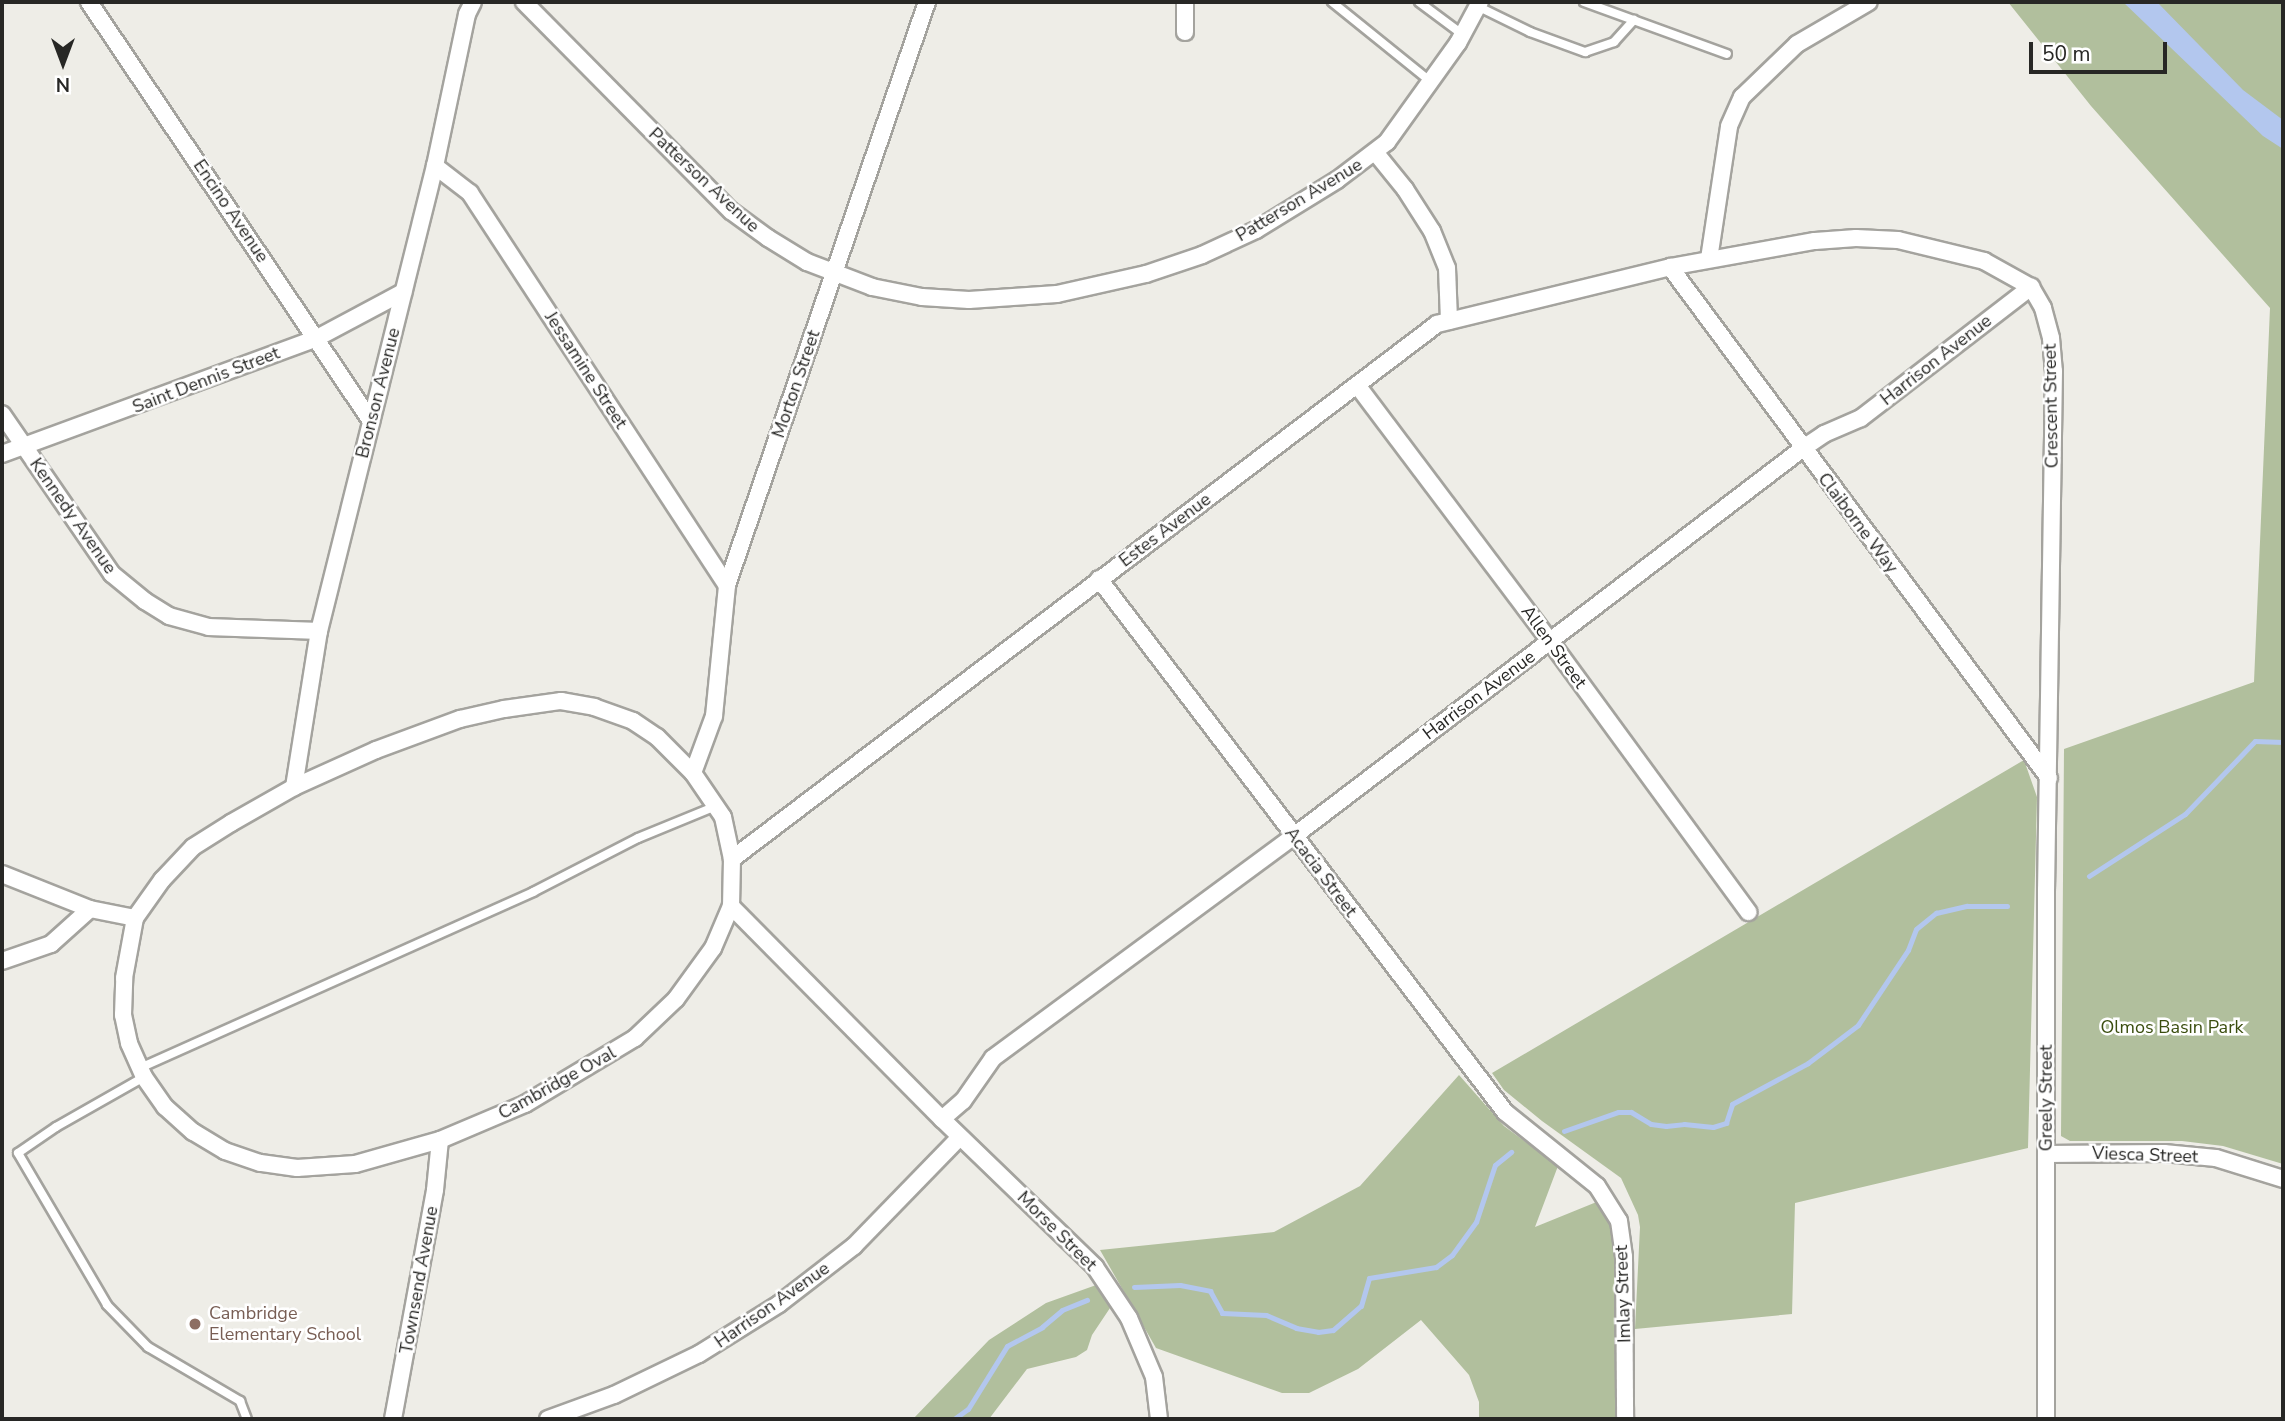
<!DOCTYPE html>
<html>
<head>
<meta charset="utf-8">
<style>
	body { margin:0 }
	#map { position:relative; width:2285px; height:1421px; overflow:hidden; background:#eeede7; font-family:"Nunito Sans",sans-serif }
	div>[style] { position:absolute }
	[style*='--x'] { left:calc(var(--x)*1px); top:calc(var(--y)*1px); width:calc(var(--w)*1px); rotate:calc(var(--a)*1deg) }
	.green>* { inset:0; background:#b1bf9d }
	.water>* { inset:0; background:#b3c7ee }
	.stream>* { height:5px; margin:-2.5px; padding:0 2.5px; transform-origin:2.5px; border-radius:2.5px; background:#b3c7ee }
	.roads { filter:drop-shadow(2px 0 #a4a39e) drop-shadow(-2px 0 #a4a39e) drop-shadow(0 2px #a4a39e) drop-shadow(0 -2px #a4a39e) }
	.service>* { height:8px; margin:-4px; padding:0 4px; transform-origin:4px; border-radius:4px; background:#fff }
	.minor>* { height:16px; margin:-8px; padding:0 8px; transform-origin:8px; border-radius:8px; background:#fff }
	.dots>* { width:19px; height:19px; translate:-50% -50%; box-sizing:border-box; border:4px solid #fff; border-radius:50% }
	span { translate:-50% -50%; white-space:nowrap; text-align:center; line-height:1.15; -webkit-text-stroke:5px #fff; paint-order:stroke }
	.street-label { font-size:18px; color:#272725 }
	.park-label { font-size:18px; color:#3a4d0e }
	.education-label { font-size:18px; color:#785e54 }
	.left { translate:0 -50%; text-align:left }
	.frame { position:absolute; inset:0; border:4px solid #272725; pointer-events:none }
	.north { position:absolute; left:28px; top:28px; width:70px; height:70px; -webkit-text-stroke:5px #fff; paint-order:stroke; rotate:180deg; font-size:19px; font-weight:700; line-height:28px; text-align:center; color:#272725 }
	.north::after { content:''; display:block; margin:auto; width:24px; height:32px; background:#272725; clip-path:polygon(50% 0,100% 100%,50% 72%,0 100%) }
	.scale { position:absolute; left:2029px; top:42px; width:138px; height:32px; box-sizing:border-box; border:4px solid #272725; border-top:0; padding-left:9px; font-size:21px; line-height:24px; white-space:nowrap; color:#272725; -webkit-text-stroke:5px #fff; paint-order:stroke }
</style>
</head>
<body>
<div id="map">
	<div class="green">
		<div style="clip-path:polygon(2008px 2px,2283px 2px,2283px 1164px,2223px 1146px,2182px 1141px,2070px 1141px,2061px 1136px,2064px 749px,2254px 682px,2270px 308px,2091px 106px)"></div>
		<div style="clip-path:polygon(2024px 760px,2037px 797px,2028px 1148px,1795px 1203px,1792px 1314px,1635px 1329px,1640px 1227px,1638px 1215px,1621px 1178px,1542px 1121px,1504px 1090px,1492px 1073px)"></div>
		<div style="clip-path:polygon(1459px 1075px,1504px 1126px,1558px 1166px,1535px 1227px,1599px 1201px,1612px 1225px,1616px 1257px,1617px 1419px,1479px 1419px,1479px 1402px,1469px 1375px,1421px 1320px,1358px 1369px,1309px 1393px,1282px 1393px,1156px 1348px,1100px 1250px,1274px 1232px,1360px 1186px)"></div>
		<div style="clip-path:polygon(1099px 1284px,1110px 1308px,1092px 1335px,1087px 1350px,1076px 1357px,1027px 1369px,989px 1419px,913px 1419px,989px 1340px,1046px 1303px)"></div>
	</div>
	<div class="water">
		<div style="clip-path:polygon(2123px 2px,2157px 2px,2243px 90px,2283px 120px,2283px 149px,2263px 136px)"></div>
	</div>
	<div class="stream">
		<div style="--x:2089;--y:876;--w:114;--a:-32.9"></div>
		<div style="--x:2185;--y:814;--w:101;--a:-46.2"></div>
		<div style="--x:2255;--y:741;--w:28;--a:2"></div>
		<div style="--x:1564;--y:1131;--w:57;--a:-19.4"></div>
		<div style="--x:1618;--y:1112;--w:13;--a:0"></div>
		<div style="--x:1631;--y:1112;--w:23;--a:31"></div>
		<div style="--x:1651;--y:1124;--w:15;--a:8"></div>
		<div style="--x:1666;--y:1126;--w:18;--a:-6"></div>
		<div style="--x:1684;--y:1124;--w:29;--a:6"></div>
		<div style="--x:1713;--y:1127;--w:14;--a:-17"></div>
		<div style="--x:1726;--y:1123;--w:20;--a:-72"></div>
		<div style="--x:1732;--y:1104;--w:86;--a:-28.3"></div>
		<div style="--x:1808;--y:1063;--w:63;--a:-37.2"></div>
		<div style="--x:1858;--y:1025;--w:90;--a:-56.3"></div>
		<div style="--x:1908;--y:950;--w:22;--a:-69"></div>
		<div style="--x:1916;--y:929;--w:26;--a:-39"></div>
		<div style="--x:1936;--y:913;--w:32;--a:-13"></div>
		<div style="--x:1967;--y:906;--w:40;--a:0"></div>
		<div style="--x:1134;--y:1287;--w:46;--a:-2.5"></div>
		<div style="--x:1180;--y:1285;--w:31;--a:11"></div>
		<div style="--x:1210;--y:1291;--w:25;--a:61"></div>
		<div style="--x:1222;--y:1313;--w:44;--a:2.6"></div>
		<div style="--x:1266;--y:1315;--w:33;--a:23"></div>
		<div style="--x:1296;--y:1328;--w:22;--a:10"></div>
		<div style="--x:1318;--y:1332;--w:15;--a:-8"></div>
		<div style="--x:1333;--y:1330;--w:37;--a:-41"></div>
		<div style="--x:1361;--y:1306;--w:29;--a:-74"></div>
		<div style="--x:1369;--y:1278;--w:68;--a:-9.3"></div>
		<div style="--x:1436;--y:1267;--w:20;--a:-37"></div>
		<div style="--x:1452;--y:1255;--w:41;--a:-54"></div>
		<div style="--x:1476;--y:1222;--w:60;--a:-71.6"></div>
		<div style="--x:1495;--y:1165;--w:21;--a:-39"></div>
		<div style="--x:954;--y:1419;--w:17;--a:-36"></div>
		<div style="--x:968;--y:1409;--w:74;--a:-58.2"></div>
		<div style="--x:1007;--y:1346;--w:40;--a:-28"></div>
		<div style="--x:1042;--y:1327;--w:26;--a:-40"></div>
		<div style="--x:1062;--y:1310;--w:27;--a:-22"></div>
	</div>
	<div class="roads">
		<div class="service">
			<div style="--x:1332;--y:2;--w:127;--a:38.9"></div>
			<div style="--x:1419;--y:2;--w:54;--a:36.7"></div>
			<div style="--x:1584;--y:2;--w:152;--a:20"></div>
			<div style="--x:1477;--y:6;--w:59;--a:26.1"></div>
			<div style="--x:1530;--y:32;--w:59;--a:20"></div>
			<div style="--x:1585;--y:52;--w:31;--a:-19"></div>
			<div style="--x:1614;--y:42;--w:30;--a:-48"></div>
			<div style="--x:140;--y:1068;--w:431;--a:-24.1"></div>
			<div style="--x:533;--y:892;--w:118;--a:-27.2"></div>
			<div style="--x:638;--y:838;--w:84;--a:-22.3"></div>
			<div style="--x:144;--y:1077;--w:101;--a:150.4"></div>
			<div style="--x:56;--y:1127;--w:46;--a:145.6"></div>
			<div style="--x:18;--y:1153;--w:176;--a:59.6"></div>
			<div style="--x:107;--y:1305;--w:59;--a:45.7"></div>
			<div style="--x:148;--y:1347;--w:107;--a:30.4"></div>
			<div style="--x:240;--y:1401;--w:19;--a:69"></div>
		</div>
		<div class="minor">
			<div style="--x:89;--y:2;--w:505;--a:56.06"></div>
			<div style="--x:524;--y:2;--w:294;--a:45.3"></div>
			<div style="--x:731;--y:211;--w:46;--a:36.1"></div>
			<div style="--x:768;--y:238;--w:46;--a:31.6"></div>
			<div style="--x:807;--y:262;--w:70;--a:21"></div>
			<div style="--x:872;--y:287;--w:51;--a:11.3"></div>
			<div style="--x:922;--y:297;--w:47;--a:3.7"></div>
			<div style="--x:969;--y:300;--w:88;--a:-3.9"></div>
			<div style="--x:1057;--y:294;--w:91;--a:-12.7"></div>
			<div style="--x:1146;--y:274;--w:59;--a:-18.7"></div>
			<div style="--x:1202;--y:255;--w:60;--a:-24.8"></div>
			<div style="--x:1256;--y:230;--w:95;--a:-31.7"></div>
			<div style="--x:1337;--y:180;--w:63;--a:-37.2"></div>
			<div style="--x:1387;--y:142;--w:122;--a:-54.4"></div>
			<div style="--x:1458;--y:43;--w:47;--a:-61.8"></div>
			<div style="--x:1185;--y:2;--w:30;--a:90"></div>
			<div style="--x:1375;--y:152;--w:48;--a:51"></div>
			<div style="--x:1405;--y:189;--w:50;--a:57.3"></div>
			<div style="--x:1432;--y:231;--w:40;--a:68"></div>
			<div style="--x:1447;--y:268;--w:53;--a:87.8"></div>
			<div style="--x:435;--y:166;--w:44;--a:37.6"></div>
			<div style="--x:470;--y:193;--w:469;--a:56.8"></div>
			<div style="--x:1709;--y:259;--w:134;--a:-81.4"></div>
			<div style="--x:1729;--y:126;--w:32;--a:-66"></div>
			<div style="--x:1742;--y:97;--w:76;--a:-43.9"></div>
			<div style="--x:1797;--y:44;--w:83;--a:-30.3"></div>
			<div style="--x:1670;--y:267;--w:636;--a:53.44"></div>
			<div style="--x:1357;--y:385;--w:321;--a:53"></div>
			<div style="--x:1550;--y:641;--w:336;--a:53.8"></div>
			<div style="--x:2;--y:414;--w:194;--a:55.5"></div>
			<div style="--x:112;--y:574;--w:43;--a:39.3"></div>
			<div style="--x:145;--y:601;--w:28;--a:32"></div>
			<div style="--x:169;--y:616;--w:41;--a:15.4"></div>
			<div style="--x:209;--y:627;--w:110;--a:2.1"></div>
			<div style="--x:2;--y:454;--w:336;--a:-20.2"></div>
			<div style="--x:317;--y:338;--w:98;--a:-28.1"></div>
			<div style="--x:1099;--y:579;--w:670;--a:52.7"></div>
			<div style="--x:1505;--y:1112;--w:118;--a:38.8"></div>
			<div style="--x:1597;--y:1186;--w:41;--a:57.8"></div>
			<div style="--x:1619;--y:1221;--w:36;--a:82"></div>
			<div style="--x:1624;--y:1257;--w:162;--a:89.6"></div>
			<div style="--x:561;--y:701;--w:34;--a:10"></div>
			<div style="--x:594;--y:707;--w:41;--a:19.7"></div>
			<div style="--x:633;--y:721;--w:29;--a:34"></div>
			<div style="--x:657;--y:737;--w:51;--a:45"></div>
			<div style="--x:693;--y:773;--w:53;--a:55.7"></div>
			<div style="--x:723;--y:817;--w:43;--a:77.9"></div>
			<div style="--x:732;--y:859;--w:47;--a:91.2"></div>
			<div style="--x:731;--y:906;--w:46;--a:113.2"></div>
			<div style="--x:713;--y:948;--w:63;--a:126"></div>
			<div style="--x:676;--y:999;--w:57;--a:136.4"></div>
			<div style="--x:635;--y:1038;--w:128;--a:149"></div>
			<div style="--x:525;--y:1104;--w:92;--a:157"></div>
			<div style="--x:440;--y:1140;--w:88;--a:164.2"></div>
			<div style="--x:355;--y:1164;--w:58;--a:176.1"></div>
			<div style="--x:297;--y:1168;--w:37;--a:-172"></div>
			<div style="--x:260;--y:1163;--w:37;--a:-161"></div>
			<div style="--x:225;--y:1151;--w:37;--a:-149"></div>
			<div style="--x:193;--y:1132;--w:38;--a:-138"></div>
			<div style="--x:165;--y:1107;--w:37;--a:-125"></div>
			<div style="--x:144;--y:1077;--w:37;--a:-114"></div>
			<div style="--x:129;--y:1043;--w:29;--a:-102"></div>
			<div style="--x:123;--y:1015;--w:37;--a:-88"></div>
			<div style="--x:124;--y:978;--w:61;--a:-79.6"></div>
			<div style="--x:135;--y:918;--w:47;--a:-54.6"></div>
			<div style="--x:162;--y:880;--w:45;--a:-46.8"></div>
			<div style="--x:193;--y:847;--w:45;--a:-32.3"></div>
			<div style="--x:231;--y:823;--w:73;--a:-29.7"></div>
			<div style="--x:294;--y:787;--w:90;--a:-24.3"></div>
			<div style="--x:376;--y:750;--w:90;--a:-20.3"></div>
			<div style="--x:460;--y:719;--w:45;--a:-12.8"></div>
			<div style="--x:504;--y:709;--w:58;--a:-8"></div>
			<div style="--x:693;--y:773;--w:61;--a:-69.8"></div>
			<div style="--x:714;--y:716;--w:132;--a:-84.3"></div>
			<div style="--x:727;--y:585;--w:616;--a:-71.07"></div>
			<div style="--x:294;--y:787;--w:158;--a:-80.9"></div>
			<div style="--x:319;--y:631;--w:479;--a:-76"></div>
			<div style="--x:435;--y:166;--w:155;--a:-78.1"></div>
			<div style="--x:467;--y:14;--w:13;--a:-63"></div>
			<div style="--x:732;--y:859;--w:885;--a:-37.19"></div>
			<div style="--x:1437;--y:324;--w:240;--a:-13.7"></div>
			<div style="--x:1670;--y:267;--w:147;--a:-10.2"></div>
			<div style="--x:1815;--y:241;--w:41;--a:-4.2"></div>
			<div style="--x:1856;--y:238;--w:42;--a:2.7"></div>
			<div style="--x:1898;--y:240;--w:89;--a:13.7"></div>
			<div style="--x:1984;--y:261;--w:54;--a:29"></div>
			<div style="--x:2031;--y:287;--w:24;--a:60"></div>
			<div style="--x:2043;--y:308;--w:31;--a:75"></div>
			<div style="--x:2051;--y:338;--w:33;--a:85"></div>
			<div style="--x:2054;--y:371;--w:519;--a:90.88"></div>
			<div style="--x:2046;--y:890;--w:529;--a:90"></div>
			<div style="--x:2;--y:874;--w:95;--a:21.7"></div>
			<div style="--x:90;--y:909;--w:46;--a:11.3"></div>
			<div style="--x:731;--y:906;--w:300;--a:45.3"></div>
			<div style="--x:942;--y:1119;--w:213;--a:44"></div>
			<div style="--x:1095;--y:1267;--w:61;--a:56.3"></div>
			<div style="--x:1129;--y:1318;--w:64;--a:67"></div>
			<div style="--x:1154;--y:1377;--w:42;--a:83.2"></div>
			<div style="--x:2;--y:961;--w:52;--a:-19.1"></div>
			<div style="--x:51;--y:944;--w:52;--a:-41.9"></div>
			<div style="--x:942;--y:1119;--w:28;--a:-41"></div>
			<div style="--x:963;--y:1101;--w:52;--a:-55.1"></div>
			<div style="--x:993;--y:1058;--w:374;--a:-36.4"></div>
			<div style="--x:1294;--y:836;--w:639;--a:-37.3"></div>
			<div style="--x:1802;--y:449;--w:27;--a:-34"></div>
			<div style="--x:1824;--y:434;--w:40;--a:-23.4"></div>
			<div style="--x:1861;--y:418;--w:215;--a:-37.6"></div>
			<div style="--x:2046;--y:1154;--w:118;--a:-0.5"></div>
			<div style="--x:2164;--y:1153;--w:52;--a:5.5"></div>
			<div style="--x:2216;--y:1158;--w:70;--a:17.4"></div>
			<div style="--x:393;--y:1419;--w:233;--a:-79.6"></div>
			<div style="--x:435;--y:1190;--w:50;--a:-84.3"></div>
			<div style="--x:548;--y:1419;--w:70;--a:-20"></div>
			<div style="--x:614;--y:1395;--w:94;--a:-25.8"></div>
			<div style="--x:699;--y:1354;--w:94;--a:-32"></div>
			<div style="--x:779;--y:1304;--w:95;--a:-37.7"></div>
			<div style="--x:854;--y:1246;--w:152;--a:-45.8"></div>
		</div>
	</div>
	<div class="dots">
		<div style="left:195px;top:1324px;background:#8d6e63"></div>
	</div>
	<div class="street-label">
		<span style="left:704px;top:180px;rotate:43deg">Patterson Avenue</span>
		<span style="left:1299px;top:200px;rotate:-31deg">Patterson Avenue</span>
		<span style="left:231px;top:211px;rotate:56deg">Encino Avenue</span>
		<span style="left:1936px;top:360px;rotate:-38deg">Harrison Avenue</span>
		<span style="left:586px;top:370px;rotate:57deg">Jessamine Street</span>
		<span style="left:206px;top:380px;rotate:-21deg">Saint Dennis Street</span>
		<span style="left:796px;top:384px;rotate:-71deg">Morton Street</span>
		<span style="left:378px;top:393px;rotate:-76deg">Bronson Avenue</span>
		<span style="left:2051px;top:406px;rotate:-91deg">Crescent Street</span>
		<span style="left:73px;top:516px;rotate:55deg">Kennedy Avenue</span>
		<span style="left:1858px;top:523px;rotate:53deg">Claiborne Way</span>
		<span style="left:1165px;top:530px;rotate:-37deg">Estes Avenue</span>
		<span style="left:1554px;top:647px;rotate:54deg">Allen Street</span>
		<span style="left:1479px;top:695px;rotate:-37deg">Harrison Avenue</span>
		<span style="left:1321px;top:872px;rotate:53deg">Acacia Street</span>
		<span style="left:557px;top:1083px;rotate:-29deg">Cambridge Oval</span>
		<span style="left:2046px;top:1098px;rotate:-90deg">Greely Street</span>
		<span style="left:2145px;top:1155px;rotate:2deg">Viesca Street</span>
		<span style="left:1057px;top:1231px;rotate:45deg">Morse Street</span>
		<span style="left:419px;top:1280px;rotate:-80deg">Townsend Avenue</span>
		<span style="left:1623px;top:1294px;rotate:-92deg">Imlay Street</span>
		<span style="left:772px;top:1305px;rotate:-35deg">Harrison Avenue</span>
	</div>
	<div class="park-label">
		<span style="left:2172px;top:1027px">Olmos Basin Park</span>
	</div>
	<div class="education-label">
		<span class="left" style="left:209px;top:1324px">Cambridge<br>Elementary School</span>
	</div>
	<div class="frame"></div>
	<div class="north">N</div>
	<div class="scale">50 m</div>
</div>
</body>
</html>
